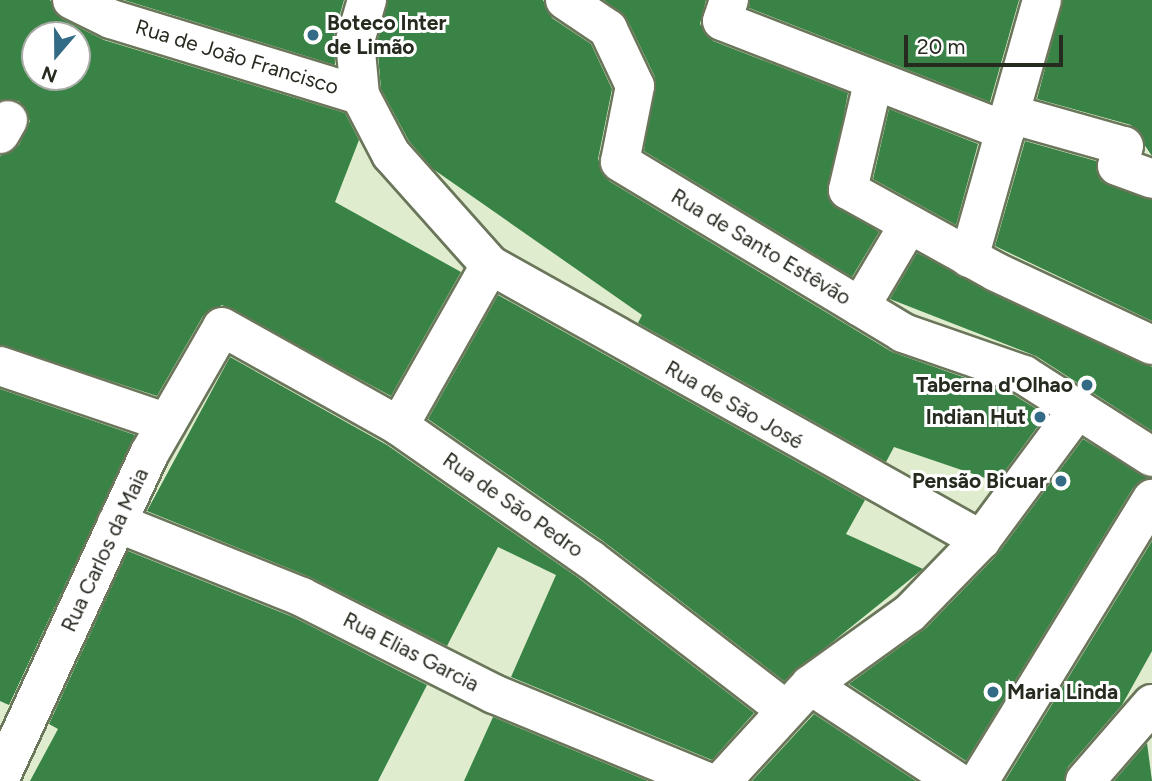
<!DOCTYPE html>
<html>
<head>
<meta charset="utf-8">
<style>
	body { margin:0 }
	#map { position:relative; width:1152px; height:781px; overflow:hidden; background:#dfeccd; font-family:Figtree,sans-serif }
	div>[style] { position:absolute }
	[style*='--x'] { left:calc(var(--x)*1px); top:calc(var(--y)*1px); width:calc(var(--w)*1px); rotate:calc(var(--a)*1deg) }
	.building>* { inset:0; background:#398346 }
	.roads { filter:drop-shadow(2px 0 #6a765a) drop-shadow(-2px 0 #6a765a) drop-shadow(0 2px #6a765a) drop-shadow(0 -2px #6a765a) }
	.minor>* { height:38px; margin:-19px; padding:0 19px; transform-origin:19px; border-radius:19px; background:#fff }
	.dots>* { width:19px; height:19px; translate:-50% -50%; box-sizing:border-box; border:4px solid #fff; border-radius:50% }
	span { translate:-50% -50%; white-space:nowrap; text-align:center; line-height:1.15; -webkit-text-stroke:6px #fff; paint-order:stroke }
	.poi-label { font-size:21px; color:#262b20; font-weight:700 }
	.left { translate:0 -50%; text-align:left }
	.right { translate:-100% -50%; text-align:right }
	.street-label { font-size:21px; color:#262b20 }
	.north { position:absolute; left:21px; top:21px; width:70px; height:70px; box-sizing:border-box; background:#fff; border:2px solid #a8aaa6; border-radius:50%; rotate:200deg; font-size:19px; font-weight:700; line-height:28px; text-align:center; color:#262b20 }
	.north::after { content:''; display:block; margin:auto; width:24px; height:32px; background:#336a85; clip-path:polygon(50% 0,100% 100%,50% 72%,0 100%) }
	.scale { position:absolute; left:904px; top:35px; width:159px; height:32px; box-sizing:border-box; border:4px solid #262b20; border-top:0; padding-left:9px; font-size:21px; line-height:24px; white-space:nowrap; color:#262b20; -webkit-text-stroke:5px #fff; paint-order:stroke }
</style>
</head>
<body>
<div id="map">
	<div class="building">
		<div style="clip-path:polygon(evenodd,0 0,50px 0,62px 19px,104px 40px,345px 113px,359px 140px,335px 202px,461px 272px,391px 396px,222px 305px,203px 316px,157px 396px,0 345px,0 156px,19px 145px,30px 121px,19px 101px,0 100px,0 0,35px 35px,77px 35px,77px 77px,35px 77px,35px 35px)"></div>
		<div style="clip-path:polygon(124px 0,344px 0,334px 35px,335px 65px)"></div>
		<div style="clip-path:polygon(388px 0,543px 0,552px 18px,591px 44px,612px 89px,598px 159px,609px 181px,892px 352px,1014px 395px,1046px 415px,997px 482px,894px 447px,886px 462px,638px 323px,642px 315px,433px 169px,409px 141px,381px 89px,377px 43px)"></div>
		<div style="clip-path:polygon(604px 0,706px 0,700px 24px,713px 41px,848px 93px,828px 198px,879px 232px,852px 277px,644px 151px,655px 77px,627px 19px)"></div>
		<div style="clip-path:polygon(750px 0,1019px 0,990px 102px,749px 8px)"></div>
		<div style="clip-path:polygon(1063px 0,1152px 0,1152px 156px,1131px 125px,1037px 99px)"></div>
		<div style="clip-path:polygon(889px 109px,978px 144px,956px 225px,873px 179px)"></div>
		<div style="clip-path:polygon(1025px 141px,1096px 161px,1101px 181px,1152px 200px,1152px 321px,995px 246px)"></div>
		<div style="clip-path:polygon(917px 253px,1152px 367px,1152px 431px,1036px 356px,890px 299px)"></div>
		<div style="clip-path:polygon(498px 295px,865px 500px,846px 534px,923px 569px,784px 681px,603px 541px,428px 419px)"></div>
		<div style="clip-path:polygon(230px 357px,387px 445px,577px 577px,754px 713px,712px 760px,511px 677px,556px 575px,498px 547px,447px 646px,310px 577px,147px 511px)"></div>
		<div style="clip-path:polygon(0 389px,135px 435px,9px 705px,0 701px)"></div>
		<div style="clip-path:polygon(1083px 439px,1148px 478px,1133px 488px,966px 761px,849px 684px,926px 628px,997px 555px)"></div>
		<div style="clip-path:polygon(1152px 541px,1152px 651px,1122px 705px,1068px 767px,1064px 781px,1005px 781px)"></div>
		<div style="clip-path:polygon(128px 551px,293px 617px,427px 685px,378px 781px,30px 781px,58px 729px,49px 724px)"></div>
		<div style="clip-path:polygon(814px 714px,916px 781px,752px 781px)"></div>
		<div style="clip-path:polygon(493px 717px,648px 781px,464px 781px)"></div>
		<div style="clip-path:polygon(1147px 743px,1152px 781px,1114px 781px)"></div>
	</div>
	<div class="roads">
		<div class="minor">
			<div style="--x:72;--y:0;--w:43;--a:26"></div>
			<div style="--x:111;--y:19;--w:260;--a:17"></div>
			<div style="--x:367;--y:0;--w:43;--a:106.3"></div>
			<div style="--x:355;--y:41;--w:54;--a:84.7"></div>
			<div style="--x:360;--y:95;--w:67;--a:62.3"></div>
			<div style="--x:391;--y:154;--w:149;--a:48.3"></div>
			<div style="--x:490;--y:265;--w:563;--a:29.25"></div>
			<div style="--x:565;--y:0;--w:52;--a:34"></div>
			<div style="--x:608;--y:29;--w:63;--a:64.7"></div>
			<div style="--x:635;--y:86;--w:77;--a:101.2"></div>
			<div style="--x:620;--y:162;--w:331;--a:31.1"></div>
			<div style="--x:903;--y:333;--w:128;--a:19.1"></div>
			<div style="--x:1024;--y:375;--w:152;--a:32.6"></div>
			<div style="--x:729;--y:0;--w:22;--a:108"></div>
			<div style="--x:722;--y:21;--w:304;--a:21.2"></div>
			<div style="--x:873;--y:83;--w:110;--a:103.2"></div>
			<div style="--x:848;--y:190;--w:169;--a:29"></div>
			<div style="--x:996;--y:272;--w:172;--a:25.1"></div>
			<div style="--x:1010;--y:114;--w:118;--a:15.7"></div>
			<div style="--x:1124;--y:146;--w:21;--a:109"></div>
			<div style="--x:1117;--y:166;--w:37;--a:20"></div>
			<div style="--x:0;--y:134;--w:16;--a:-60"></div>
			<div style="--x:969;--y:258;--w:268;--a:-74.2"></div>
			<div style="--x:860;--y:307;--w:96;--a:-59.4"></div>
			<div style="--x:0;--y:366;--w:176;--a:18.8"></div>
			<div style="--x:399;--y:426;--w:185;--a:-60.5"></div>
			<div style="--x:117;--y:523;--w:199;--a:21.8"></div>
			<div style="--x:302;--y:597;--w:215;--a:26.8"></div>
			<div style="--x:494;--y:694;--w:228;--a:22.4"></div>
			<div style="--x:810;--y:685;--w:175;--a:33.3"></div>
			<div style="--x:0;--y:778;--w:357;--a:-65.3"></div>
			<div style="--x:149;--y:454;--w:146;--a:-60.1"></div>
			<div style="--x:222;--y:327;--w:203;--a:29.2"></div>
			<div style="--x:399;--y:426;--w:233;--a:34.9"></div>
			<div style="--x:590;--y:559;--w:247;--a:37.6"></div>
			<div style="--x:722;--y:781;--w:130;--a:-47.5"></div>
			<div style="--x:810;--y:685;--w:123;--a:-35.8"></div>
			<div style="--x:910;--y:613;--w:102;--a:-45.8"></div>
			<div style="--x:981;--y:540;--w:163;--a:-53.5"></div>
			<div style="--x:979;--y:781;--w:331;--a:-58.5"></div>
			<div style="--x:1085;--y:781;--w:102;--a:-49"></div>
		</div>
	</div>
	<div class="dots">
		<div style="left:313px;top:35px;background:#336a85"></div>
		<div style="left:1087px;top:385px;background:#336a85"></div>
		<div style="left:1040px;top:417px;background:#336a85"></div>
		<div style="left:1061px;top:481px;background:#336a85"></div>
		<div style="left:993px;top:692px;background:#336a85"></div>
	</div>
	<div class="poi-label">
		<span class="left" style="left:327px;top:35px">Boteco Inter<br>de Limão</span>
		<span class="right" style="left:1073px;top:385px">Taberna d'Olhao</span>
		<span class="right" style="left:1026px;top:417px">Indian Hut</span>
		<span class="right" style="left:1047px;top:481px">Pensão Bicuar</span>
		<span class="left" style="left:1007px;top:692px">Maria Linda</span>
	</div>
	<div class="street-label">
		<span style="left:237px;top:57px;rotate:17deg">Rua de João Francisco</span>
		<span style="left:761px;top:247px;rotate:31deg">Rua de Santo Estêvão</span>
		<span style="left:734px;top:405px;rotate:30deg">Rua de São José</span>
		<span style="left:513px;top:505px;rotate:35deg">Rua de São Pedro</span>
		<span style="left:105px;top:550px;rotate:-65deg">Rua Carlos da Maia</span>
		<span style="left:411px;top:652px;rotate:27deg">Rua Elias Garcia</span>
	</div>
	<div class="north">N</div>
	<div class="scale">20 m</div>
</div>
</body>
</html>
